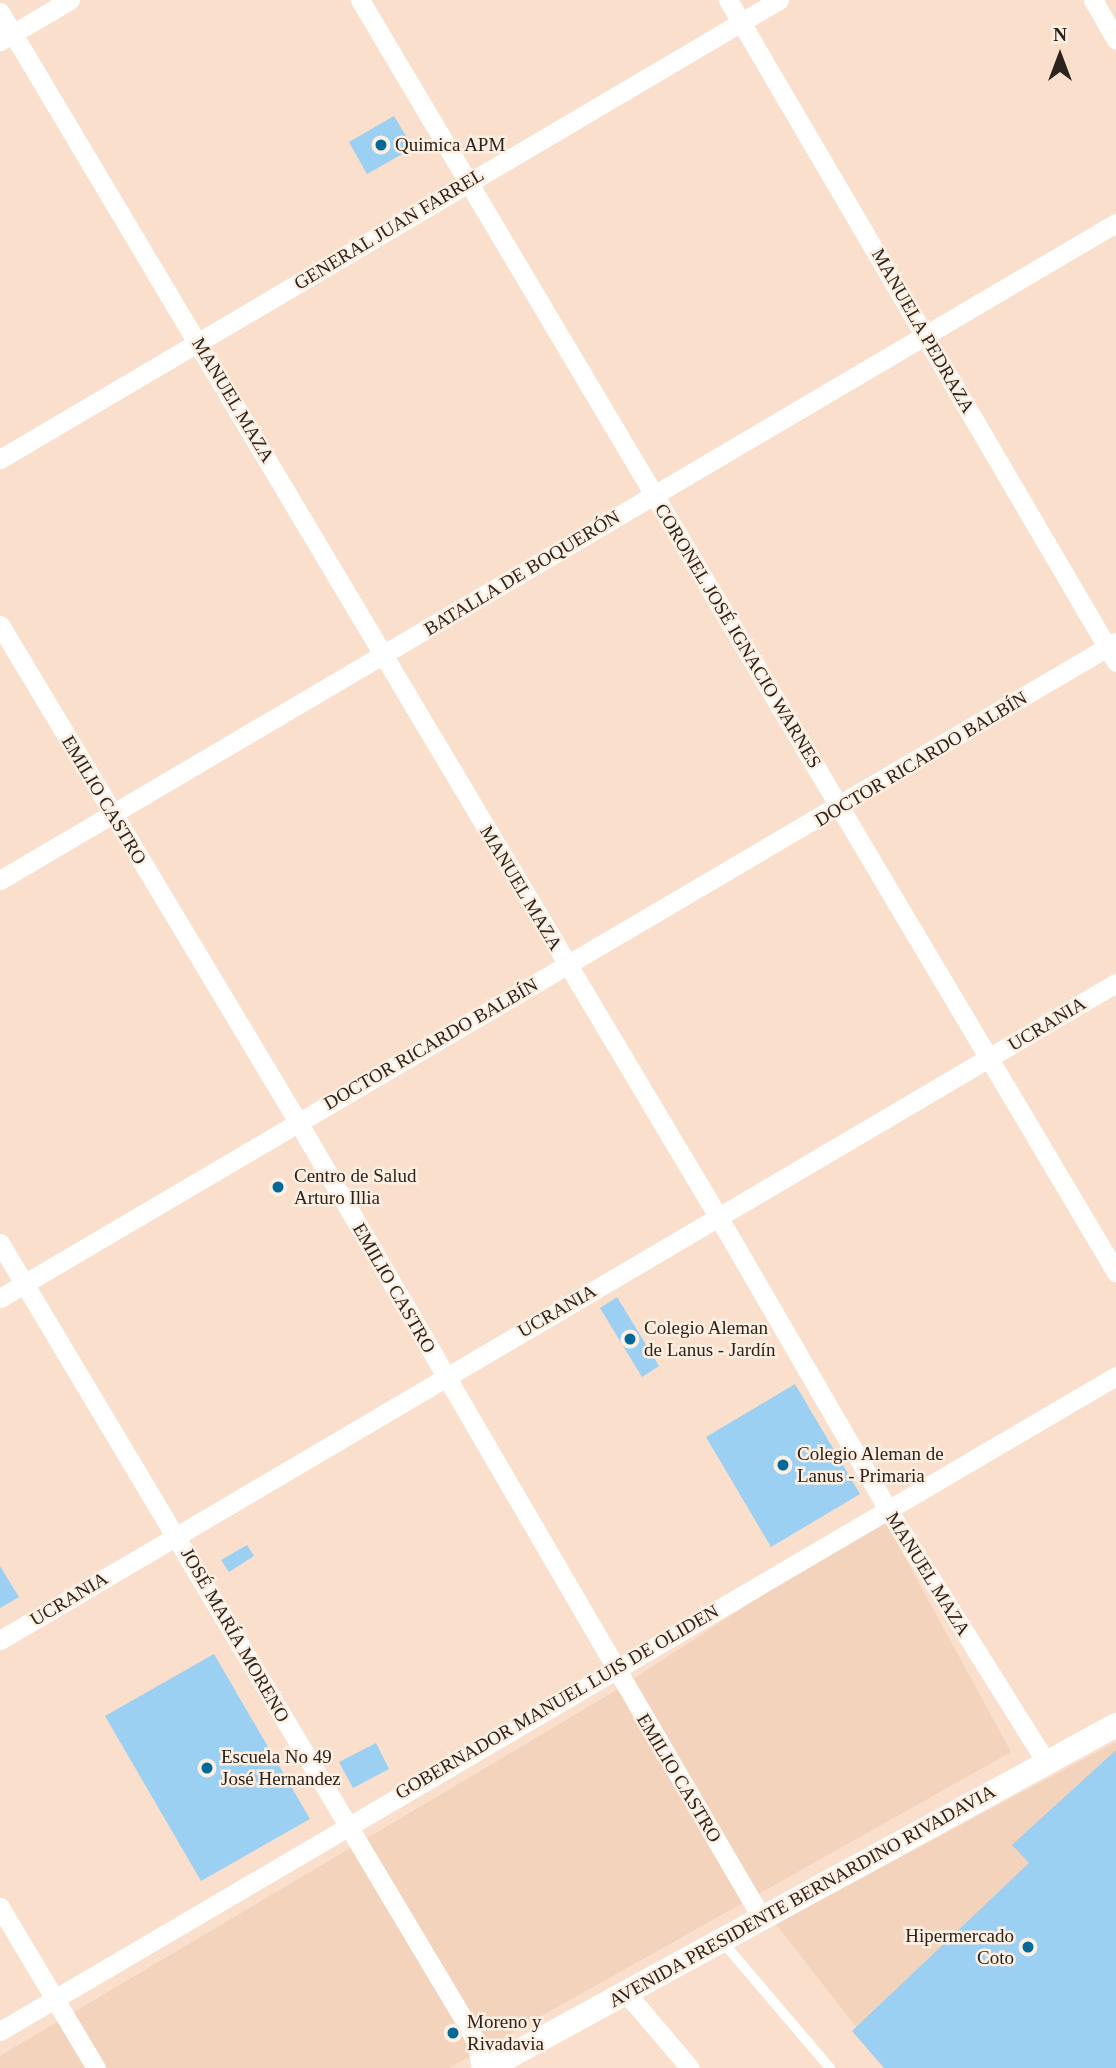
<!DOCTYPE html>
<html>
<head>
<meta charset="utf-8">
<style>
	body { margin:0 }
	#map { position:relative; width:1116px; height:2068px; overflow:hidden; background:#f9dfcc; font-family:"Times New Roman",serif }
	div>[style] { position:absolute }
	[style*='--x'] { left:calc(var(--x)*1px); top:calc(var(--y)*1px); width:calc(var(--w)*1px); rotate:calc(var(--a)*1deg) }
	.built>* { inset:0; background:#f3d3bb }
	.building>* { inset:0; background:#9bd0f3 }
	.service>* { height:10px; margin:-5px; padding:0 5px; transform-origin:5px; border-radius:5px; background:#fff }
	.minor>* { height:19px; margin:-9.5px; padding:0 9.5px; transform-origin:9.5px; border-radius:9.5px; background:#fff }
	.tertiary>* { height:24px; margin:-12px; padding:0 12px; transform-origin:12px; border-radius:12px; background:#fff }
	.dots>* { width:19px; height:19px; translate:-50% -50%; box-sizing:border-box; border:4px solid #feefe3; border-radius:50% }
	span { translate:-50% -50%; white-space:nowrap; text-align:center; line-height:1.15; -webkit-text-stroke:5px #feefe3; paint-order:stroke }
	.poi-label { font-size:19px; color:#2c231c }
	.left { translate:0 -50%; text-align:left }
	.right { translate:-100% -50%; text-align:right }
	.street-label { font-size:19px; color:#2c231c }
	.north { position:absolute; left:1025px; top:21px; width:70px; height:70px; -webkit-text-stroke:5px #feefe3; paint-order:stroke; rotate:0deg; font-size:19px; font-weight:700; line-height:28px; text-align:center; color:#2c231c }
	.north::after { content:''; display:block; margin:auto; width:24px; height:32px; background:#2c231c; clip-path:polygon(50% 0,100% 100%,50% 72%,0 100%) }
</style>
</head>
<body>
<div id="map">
	<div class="built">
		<div style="clip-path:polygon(883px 1517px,1011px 1752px,449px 2068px,0 2068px,0 2056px,610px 1694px)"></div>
		<div style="clip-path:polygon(1116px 1742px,1116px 2068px,888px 2068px,776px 1924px)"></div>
	</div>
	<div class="building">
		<div style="clip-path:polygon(394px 116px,413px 148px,367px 174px,349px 142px)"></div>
		<div style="clip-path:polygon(617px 1297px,659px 1366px,642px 1377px,600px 1308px)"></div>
		<div style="clip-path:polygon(795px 1384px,860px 1494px,771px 1547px,706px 1437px)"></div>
		<div style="clip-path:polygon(247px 1545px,254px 1556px,229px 1572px,221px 1560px)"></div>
		<div style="clip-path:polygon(0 1566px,19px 1597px,0 1608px)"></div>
		<div style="clip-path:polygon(214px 1654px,310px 1819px,201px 1881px,105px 1716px)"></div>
		<div style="clip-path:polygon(376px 1743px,389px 1769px,353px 1788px,339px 1762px)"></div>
		<div style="clip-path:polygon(1116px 1750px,1116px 2068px,884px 2068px,852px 2031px,1029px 1863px,1012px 1845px)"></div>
	</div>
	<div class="service">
		<div style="--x:721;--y:1940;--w:168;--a:49.6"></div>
	</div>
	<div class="minor">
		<div style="--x:360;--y:0;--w:1480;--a:59.28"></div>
		<div style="--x:728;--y:0;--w:767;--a:59.63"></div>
		<div style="--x:1093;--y:0;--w:46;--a:60.1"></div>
		<div style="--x:0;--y:12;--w:1404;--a:59.2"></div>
		<div style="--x:719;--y:1218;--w:337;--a:59.9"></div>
		<div style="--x:888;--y:1510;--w:297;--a:57.9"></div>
		<div style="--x:0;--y:41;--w:81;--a:-30.4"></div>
		<div style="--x:0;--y:459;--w:904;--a:-30.51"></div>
		<div style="--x:0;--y:625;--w:579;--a:59.05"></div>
		<div style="--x:298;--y:1122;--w:920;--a:59.78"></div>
		<div style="--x:0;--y:880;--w:1295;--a:-30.49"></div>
		<div style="--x:0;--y:1243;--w:911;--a:59.15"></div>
		<div style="--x:467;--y:2025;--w:21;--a:62"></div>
		<div style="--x:477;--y:2044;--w:24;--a:81"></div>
		<div style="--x:0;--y:1298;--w:1295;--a:-30.45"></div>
		<div style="--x:0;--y:1640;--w:1295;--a:-30.49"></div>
		<div style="--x:0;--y:1907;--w:187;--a:59.2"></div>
		<div style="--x:627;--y:1994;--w:97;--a:49.6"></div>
		<div style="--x:0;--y:2031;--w:1294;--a:-30.41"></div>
	</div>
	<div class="tertiary">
		<div style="--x:488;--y:2068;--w:716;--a:-28.64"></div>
	</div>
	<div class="dots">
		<div style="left:381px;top:145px;background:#036a98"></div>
		<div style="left:278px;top:1187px;background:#036a98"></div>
		<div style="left:630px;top:1339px;background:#036a98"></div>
		<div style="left:783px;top:1465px;background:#036a98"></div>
		<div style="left:207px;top:1768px;background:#036a98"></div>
		<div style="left:1028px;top:1947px;background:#036a98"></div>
		<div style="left:453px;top:2033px;background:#036a98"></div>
	</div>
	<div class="poi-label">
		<span class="left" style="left:395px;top:145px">Quimica APM</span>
		<span class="left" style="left:294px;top:1187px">Centro de Salud<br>Arturo Illia</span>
		<span class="left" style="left:644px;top:1339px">Colegio Aleman<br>de Lanus - Jardín</span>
		<span class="left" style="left:797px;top:1465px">Colegio Aleman de<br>Lanus - Primaria</span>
		<span class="left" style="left:221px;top:1768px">Escuela No 49<br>José Hernandez</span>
		<span class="right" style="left:1014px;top:1947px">Hipermercado<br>Coto</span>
		<span class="left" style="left:467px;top:2033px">Moreno y<br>Rivadavia</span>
	</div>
	<div class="street-label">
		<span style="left:389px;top:229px;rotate:-31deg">GENERAL JUAN FARREL</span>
		<span style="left:923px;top:331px;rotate:60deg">MANUELA PEDRAZA</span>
		<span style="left:233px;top:400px;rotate:59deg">MANUEL MAZA</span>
		<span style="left:522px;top:573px;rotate:-31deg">BATALLA DE BOQUERÓN</span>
		<span style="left:738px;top:636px;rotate:59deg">CORONEL JOSÉ IGNACIO WARNES</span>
		<span style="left:921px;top:759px;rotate:-31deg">DOCTOR RICARDO BALBÍN</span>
		<span style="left:104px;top:800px;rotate:59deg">EMILIO CASTRO</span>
		<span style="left:521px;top:888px;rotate:59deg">MANUEL MAZA</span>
		<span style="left:1047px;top:1024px;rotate:-31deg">UCRANIA</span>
		<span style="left:431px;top:1044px;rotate:-30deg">DOCTOR RICARDO BALBÍN</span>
		<span style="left:394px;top:1288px;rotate:60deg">EMILIO CASTRO</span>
		<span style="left:557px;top:1311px;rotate:-30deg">UCRANIA</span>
		<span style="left:928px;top:1574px;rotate:58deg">MANUEL MAZA</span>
		<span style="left:69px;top:1599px;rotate:-31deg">UCRANIA</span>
		<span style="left:235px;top:1635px;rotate:60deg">JOSÉ MARÍA MORENO</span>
		<span style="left:557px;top:1702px;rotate:-30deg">GOBERNADOR MANUEL LUIS DE OLIDEN</span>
		<span style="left:679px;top:1778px;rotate:59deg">EMILIO CASTRO</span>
		<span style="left:802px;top:1896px;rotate:-29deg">AVENIDA PRESIDENTE BERNARDINO RIVADAVIA</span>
	</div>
	<div class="north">N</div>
</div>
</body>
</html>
